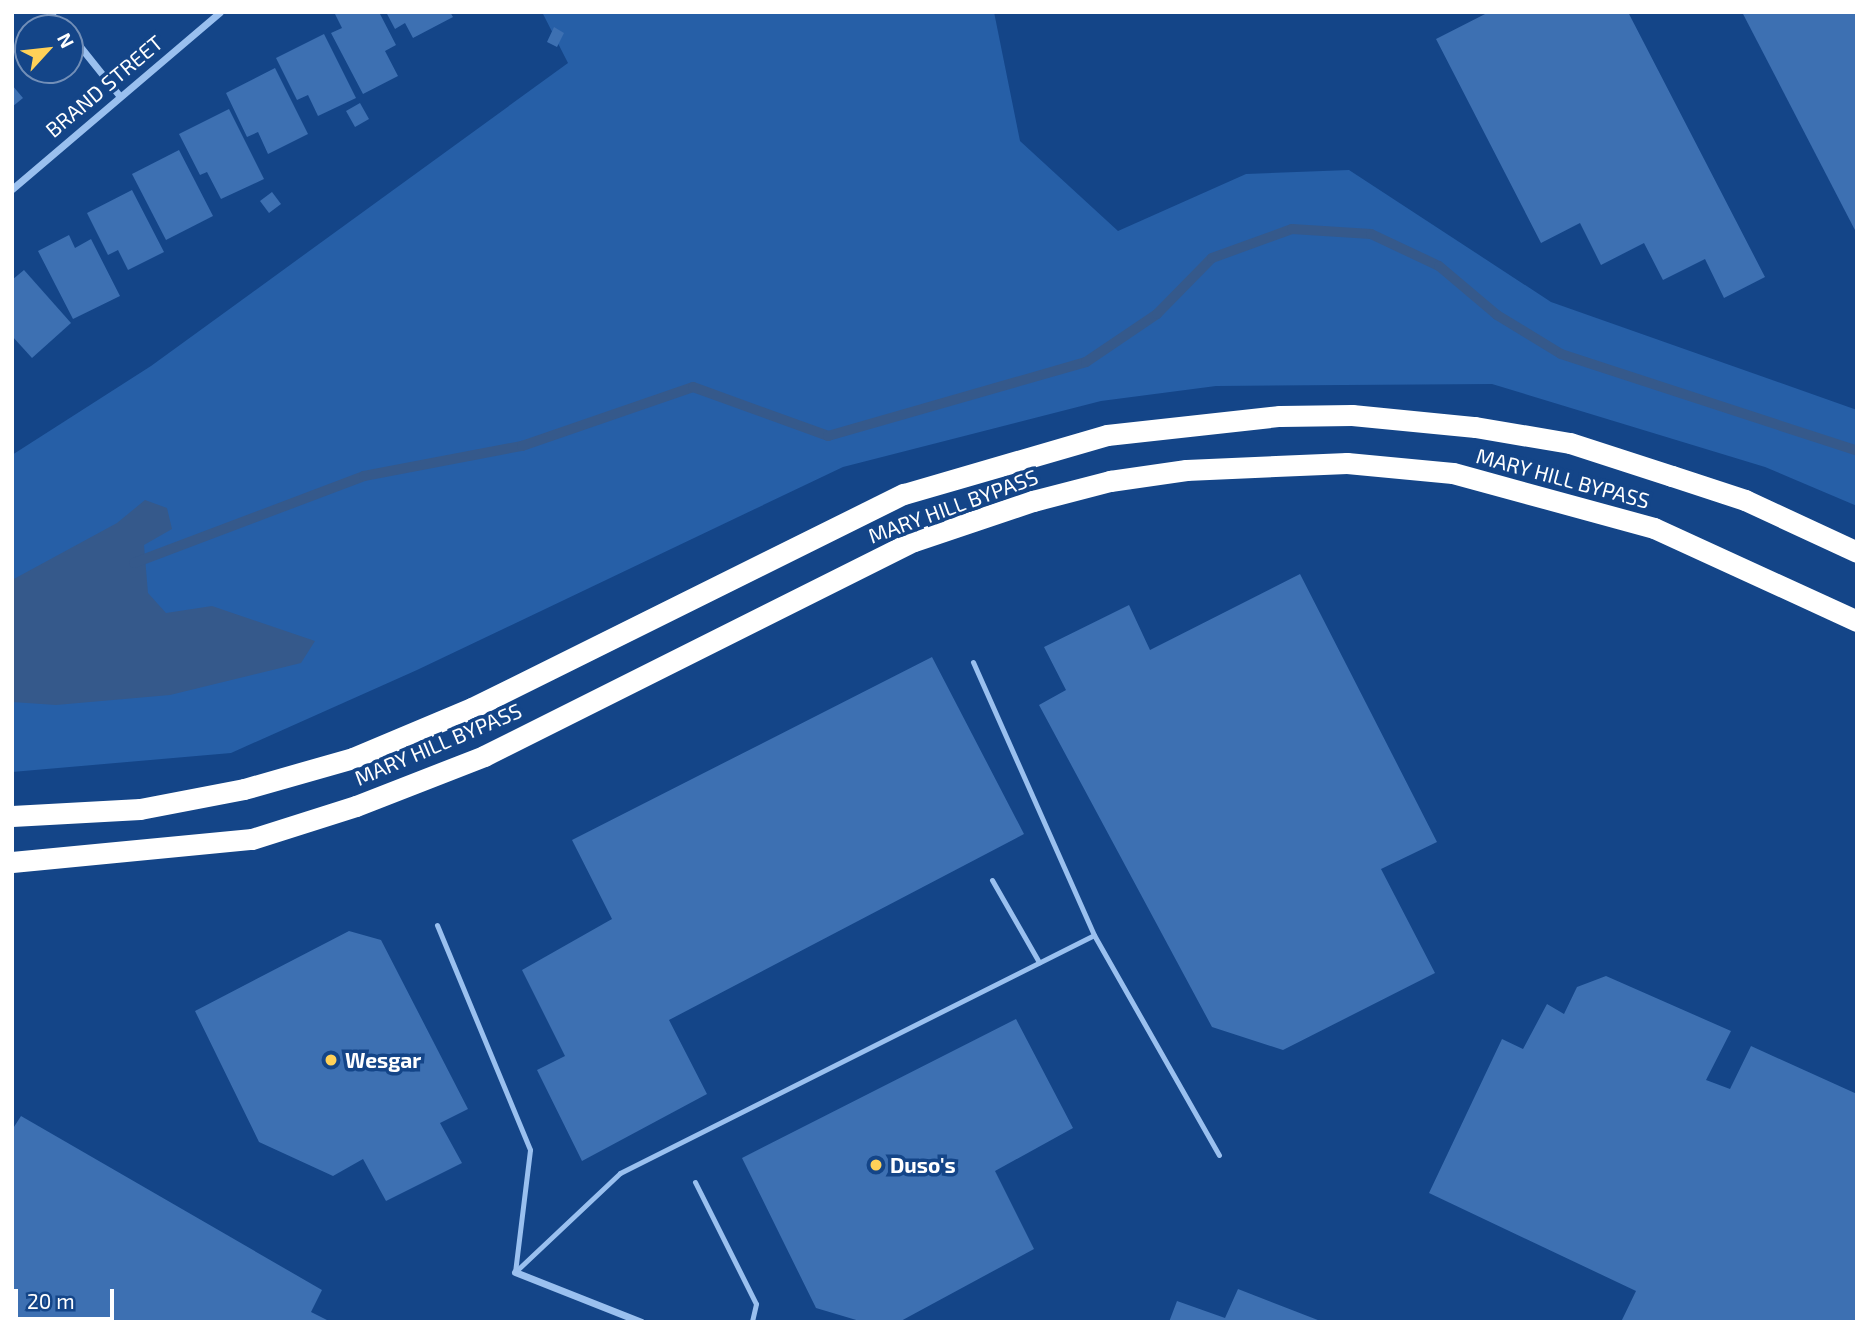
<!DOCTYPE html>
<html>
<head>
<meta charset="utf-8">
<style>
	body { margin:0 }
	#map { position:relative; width:1869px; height:1334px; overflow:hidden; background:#144588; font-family:"Exo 2",sans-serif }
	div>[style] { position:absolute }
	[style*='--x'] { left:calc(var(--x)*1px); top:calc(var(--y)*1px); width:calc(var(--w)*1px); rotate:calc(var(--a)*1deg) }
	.green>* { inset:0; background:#265fa7 }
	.water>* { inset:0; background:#35598b }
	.stream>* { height:10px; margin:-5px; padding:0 5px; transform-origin:5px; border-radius:5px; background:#35598b }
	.building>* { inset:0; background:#3d70b2 }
	.lane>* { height:5px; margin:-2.5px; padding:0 2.5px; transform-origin:2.5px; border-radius:2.5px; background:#9ac0ef }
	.street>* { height:7px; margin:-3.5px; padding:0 3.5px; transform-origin:3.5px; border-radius:3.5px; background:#9ac0ef }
	.highway>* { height:21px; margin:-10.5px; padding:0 10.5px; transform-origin:10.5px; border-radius:10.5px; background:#fff }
	.dots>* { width:19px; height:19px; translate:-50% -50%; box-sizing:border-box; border:4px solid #144588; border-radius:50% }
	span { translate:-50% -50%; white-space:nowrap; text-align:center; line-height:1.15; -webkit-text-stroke:7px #144588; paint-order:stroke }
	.street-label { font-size:21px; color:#fff }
	.poi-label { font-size:21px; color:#fff; font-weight:700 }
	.left { translate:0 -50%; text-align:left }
	.frame { position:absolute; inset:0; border:14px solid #fff; pointer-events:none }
	.north { position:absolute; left:14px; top:14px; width:70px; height:70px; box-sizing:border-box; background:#144588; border:2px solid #728fb8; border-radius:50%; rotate:63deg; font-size:19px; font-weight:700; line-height:28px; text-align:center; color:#fff }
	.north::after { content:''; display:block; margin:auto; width:24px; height:32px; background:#ffd158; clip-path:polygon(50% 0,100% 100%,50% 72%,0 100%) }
	.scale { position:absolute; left:14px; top:1289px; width:100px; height:32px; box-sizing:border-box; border:4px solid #fff; border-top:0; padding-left:9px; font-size:21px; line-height:24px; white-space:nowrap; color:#fff; -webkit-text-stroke:5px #144588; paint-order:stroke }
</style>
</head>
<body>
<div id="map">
	<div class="green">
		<div style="clip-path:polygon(542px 12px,994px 12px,1020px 141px,1118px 231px,1246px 174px,1349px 170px,1551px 302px,1857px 410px,1857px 506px,1765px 467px,1492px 384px,1216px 386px,1101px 401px,843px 467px,417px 670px,231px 753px,12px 772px,12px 455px,151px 366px,568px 63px)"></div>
	</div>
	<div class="water">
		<div style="clip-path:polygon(145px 500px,167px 508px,172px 529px,144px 545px,148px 593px,166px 613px,212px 606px,315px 641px,301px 663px,170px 695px,56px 705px,12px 702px,12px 580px,117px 523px)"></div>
	</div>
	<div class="stream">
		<div style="--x:134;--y:563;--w:246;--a:-20.7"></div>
		<div style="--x:364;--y:476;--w:161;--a:-10.8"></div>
		<div style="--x:522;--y:446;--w:181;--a:-19"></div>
		<div style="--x:693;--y:387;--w:144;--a:19.9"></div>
		<div style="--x:828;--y:436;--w:268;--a:-16"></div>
		<div style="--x:1086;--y:362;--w:86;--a:-34.1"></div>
		<div style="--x:1157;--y:314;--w:78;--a:-45.5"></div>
		<div style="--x:1212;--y:258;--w:85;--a:-19.9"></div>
		<div style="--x:1292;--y:229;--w:79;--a:3.6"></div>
		<div style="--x:1371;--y:234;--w:75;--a:25.2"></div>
		<div style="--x:1439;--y:266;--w:76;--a:40.2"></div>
		<div style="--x:1497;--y:315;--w:75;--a:31.4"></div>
		<div style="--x:1561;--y:354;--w:311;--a:18.1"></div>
	</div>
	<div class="building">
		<div style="clip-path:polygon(334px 12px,379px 12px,396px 45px,385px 51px,398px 76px,363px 94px,331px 33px,342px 28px)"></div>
		<div style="clip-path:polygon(386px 12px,450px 12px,453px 17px,413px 38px,405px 23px,395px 29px)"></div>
		<div style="clip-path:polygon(1489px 12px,1628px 12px,1765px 277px,1724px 298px,1705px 259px,1663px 280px,1644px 243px,1601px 265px,1580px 223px,1541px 243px,1436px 39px)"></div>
		<div style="clip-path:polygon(1742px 12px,1857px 12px,1857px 234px)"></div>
		<div style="clip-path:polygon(554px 27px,564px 33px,557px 47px,547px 42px)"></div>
		<div style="clip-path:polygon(324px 34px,356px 98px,318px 116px,308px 95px,297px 100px,276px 58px)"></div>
		<div style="clip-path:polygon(275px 68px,308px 134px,268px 154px,258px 132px,247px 137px,226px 93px)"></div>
		<div style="clip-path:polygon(12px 85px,23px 98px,12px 107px)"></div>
		<div style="clip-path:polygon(360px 103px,369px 119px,355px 127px,346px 111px)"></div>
		<div style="clip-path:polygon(229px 109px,264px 179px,221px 199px,207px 172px,200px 175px,179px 134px)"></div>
		<div style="clip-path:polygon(179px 150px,213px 216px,166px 240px,132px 174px)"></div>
		<div style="clip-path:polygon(132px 190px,164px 252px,128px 270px,118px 250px,108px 255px,87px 213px)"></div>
		<div style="clip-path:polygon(272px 192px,281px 204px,269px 213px,260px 201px)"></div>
		<div style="clip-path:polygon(69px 235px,75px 248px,91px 239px,120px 296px,73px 319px,38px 251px)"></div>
		<div style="clip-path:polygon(24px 270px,71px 323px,32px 358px,12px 336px,12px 280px)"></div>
		<div style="clip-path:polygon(1300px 574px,1437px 842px,1381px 869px,1435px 973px,1283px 1050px,1212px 1027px,1039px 705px,1066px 690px,1044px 647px,1129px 605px,1150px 650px)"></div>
		<div style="clip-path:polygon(932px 657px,1024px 834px,669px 1020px,707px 1094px,582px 1161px,537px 1070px,565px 1056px,522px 970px,612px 919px,572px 840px)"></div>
		<div style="clip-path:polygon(349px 931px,381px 940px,468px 1109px,440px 1123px,462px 1163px,386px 1201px,363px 1159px,333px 1176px,259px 1142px,195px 1011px)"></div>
		<div style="clip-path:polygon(1606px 976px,1731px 1031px,1706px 1080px,1730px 1089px,1751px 1046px,1857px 1094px,1857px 1322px,1621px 1322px,1636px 1291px,1429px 1193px,1502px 1039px,1523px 1049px,1547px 1004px,1564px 1014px,1577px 987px)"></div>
		<div style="clip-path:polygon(1016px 1019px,1073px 1128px,995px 1171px,1034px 1249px,899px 1322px,863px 1322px,816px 1308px,742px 1158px)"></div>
		<div style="clip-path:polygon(21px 1116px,322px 1290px,311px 1312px,331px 1322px,12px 1322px,12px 1130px)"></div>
		<div style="clip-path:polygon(1238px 1289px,1323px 1322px,1169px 1322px,1177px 1301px,1225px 1318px)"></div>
	</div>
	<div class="lane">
		<div style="--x:973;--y:662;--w:299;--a:66.1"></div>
		<div style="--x:992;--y:880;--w:95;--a:60.2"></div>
		<div style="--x:437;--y:925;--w:243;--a:67.5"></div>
		<div style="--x:530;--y:1150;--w:123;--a:97"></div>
		<div style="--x:695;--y:1182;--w:136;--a:63.4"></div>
		<div style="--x:756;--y:1304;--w:18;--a:103"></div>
		<div style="--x:515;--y:1272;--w:144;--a:-43.3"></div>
		<div style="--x:620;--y:1173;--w:530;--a:-26.66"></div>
		<div style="--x:1094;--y:935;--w:253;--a:60.4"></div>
	</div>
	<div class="street">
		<div style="--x:49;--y:12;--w:22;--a:47"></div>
		<div style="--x:70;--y:34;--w:77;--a:51.3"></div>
		<div style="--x:12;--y:189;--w:273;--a:-40.4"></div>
		<div style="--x:515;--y:1272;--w:136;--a:21.6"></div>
	</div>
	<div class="highway">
		<div style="--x:12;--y:816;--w:128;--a:-3.1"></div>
		<div style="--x:140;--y:809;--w:106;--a:-10.9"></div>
		<div style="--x:244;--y:789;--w:113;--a:-15.9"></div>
		<div style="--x:353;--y:758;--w:129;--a:-22.8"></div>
		<div style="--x:472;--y:708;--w:482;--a:-26.4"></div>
		<div style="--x:904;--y:494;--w:211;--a:-16.2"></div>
		<div style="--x:1107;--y:435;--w:174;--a:-6.3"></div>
		<div style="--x:1280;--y:416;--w:72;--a:-0.8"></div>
		<div style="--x:1352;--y:415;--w:124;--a:5.6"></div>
		<div style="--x:1475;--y:427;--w:96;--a:9.6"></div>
		<div style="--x:1570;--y:443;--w:107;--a:17.9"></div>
		<div style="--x:1672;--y:476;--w:77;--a:18.2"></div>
		<div style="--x:1745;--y:500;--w:123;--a:24.9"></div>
		<div style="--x:12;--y:862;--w:241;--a:-5.5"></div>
		<div style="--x:252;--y:839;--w:109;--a:-17.6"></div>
		<div style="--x:356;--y:806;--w:137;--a:-21.3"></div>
		<div style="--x:484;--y:756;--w:481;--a:-26.6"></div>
		<div style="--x:914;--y:541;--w:126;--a:-18.6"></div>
		<div style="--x:1033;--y:501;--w:80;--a:-14.6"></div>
		<div style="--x:1110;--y:481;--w:77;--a:-8.2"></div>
		<div style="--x:1186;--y:470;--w:161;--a:-2.5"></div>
		<div style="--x:1347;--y:463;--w:106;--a:5.4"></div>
		<div style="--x:1453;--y:473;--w:208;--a:15.3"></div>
		<div style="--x:1654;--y:528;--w:223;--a:24.6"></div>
	</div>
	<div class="dots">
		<div style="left:331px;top:1060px;background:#ffd158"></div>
		<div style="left:876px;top:1165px;background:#ffd158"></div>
	</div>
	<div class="street-label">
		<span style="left:104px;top:86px;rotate:-40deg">BRAND STREET</span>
		<span style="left:1563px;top:478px;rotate:15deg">MARY HILL BYPASS</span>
		<span style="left:953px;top:506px;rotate:-20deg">MARY HILL BYPASS</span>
		<span style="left:438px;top:744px;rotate:-23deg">MARY HILL BYPASS</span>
	</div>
	<div class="poi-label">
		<span class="left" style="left:345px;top:1060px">Wesgar</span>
		<span class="left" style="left:890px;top:1165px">Duso's</span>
	</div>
	<div class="frame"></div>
	<div class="north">N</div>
	<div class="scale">20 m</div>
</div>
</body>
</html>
